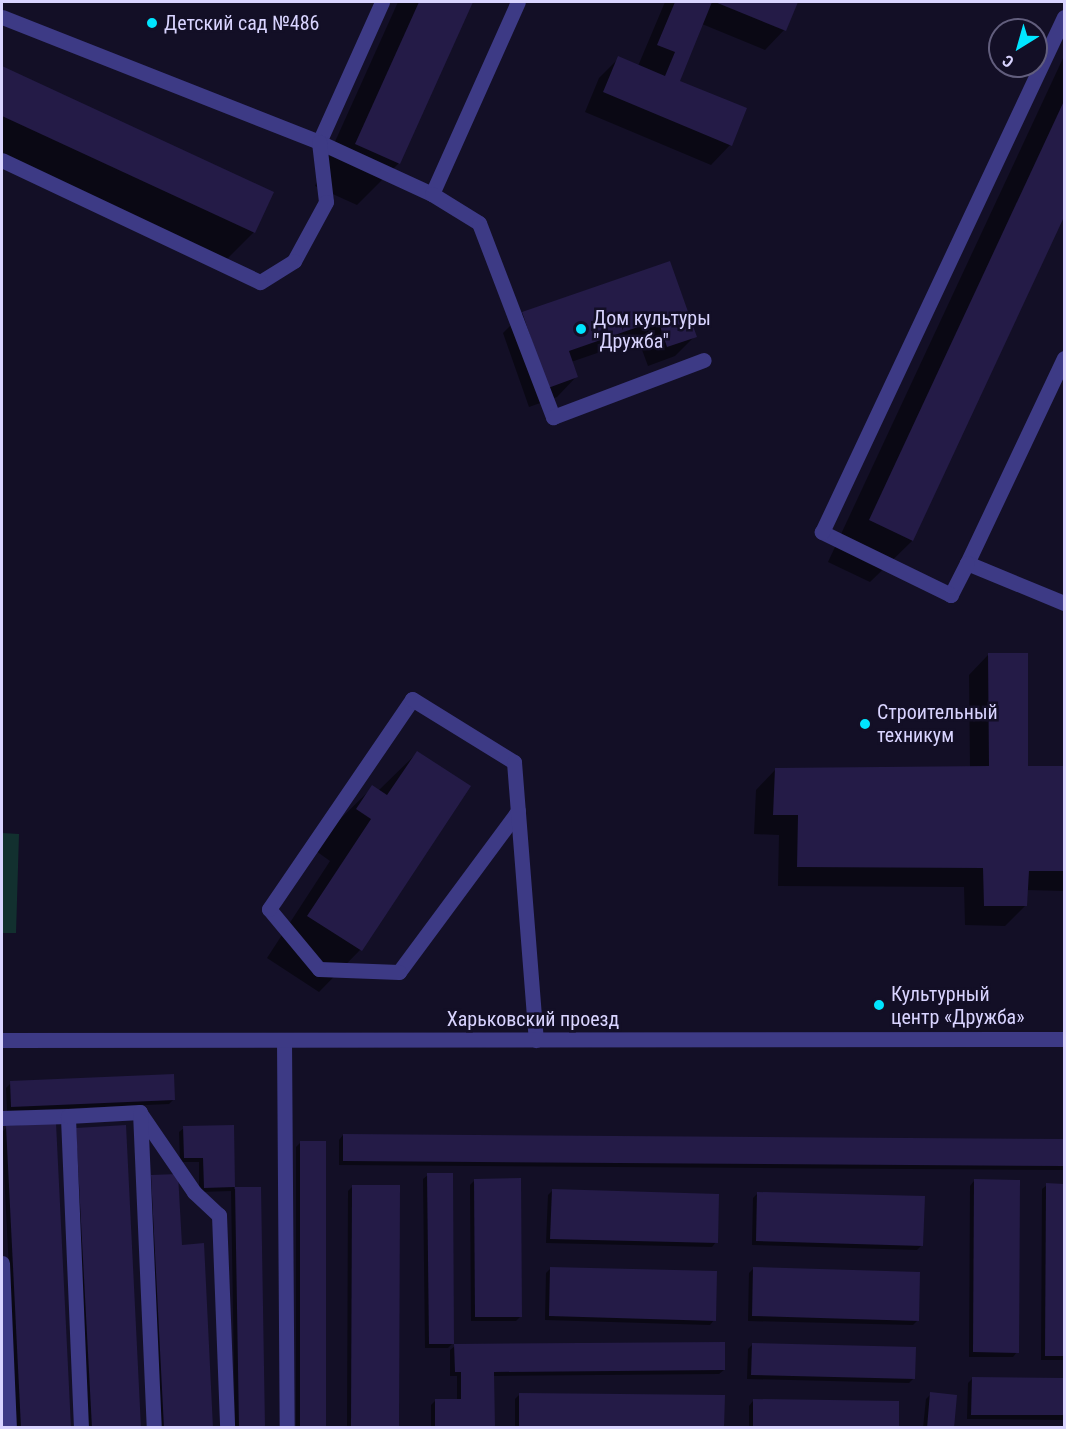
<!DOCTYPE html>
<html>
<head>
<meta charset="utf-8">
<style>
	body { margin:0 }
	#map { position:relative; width:1066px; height:1429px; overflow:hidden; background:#130f26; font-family:"Roboto Condensed",sans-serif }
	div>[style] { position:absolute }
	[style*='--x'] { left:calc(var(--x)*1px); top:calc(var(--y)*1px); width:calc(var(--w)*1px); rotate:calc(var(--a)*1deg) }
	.green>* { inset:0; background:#12302f }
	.shadow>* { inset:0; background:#0007 }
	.building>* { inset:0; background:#241b47 }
	.lane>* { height:15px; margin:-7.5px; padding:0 7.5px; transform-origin:7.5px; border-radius:7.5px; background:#3d3a85 }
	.street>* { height:15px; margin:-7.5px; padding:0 7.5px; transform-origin:7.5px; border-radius:7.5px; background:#3d3a85 }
	.dots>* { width:16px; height:16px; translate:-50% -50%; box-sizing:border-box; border:3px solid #130f26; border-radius:50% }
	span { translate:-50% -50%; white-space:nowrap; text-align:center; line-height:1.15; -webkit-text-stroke:5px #130f26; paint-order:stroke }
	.poi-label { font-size:20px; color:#d9d4ff }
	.left { translate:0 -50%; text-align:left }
	.street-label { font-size:20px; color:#d9d4ff }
	.frame { position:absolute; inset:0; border:3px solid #d9d4ff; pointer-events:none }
	.north { position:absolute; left:988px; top:18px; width:60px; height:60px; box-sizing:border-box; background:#130f26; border:2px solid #625e7d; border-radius:50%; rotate:217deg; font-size:16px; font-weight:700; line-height:24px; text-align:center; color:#d9d4ff }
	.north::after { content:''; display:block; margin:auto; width:21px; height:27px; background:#00e5ff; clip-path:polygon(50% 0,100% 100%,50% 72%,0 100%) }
</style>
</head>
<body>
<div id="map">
	<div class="green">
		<div style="clip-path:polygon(2px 833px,19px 834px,16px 933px,2px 933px)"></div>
	</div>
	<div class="shadow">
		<div style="clip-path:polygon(398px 2px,471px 2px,399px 163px,357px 205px,315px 186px)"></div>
		<div style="clip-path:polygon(665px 2px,796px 2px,784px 30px,765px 50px,702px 24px,678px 81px,730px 145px,711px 165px,585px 112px,599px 78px,619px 58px,638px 66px)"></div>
		<div style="clip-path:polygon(1064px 56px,1064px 213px,912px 541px,870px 582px,828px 562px)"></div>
		<div style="clip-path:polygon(2px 68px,272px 192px,254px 232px,218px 268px,2px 167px)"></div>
		<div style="clip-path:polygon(669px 262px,695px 336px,675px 356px,648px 366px,638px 339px,571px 362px,576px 377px,557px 397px,529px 407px,503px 333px,523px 313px)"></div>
		<div style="clip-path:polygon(988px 655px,1027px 767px,1064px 768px,1064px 891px,1026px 890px,1025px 906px,1005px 926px,965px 925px,964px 887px,778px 886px,779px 835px,754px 834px,756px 790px,775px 770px,970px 768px,969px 675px)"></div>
		<div style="clip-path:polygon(417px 753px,469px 786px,360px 950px,319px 992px,267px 958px,330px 861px,316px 851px,331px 828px,373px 787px,378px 791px)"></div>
		<div style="clip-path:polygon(11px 1083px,174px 1099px,169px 1104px,7px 1111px,6px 1088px)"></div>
		<div style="clip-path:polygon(7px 1127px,69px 1428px,17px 1428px,2px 1132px)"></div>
		<div style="clip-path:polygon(233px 1127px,234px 1189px,260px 1188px,264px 1428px,235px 1428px,231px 1191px,199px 1192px,199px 1162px,180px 1162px,179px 1132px,184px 1128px)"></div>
		<div style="clip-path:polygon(77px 1129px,140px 1428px,87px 1428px,72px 1134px)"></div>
		<div style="clip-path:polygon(343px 1135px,1064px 1141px,1064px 1170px,339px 1165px,339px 1140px)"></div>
		<div style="clip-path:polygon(301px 1142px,324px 1428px,296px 1428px,296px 1147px)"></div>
		<div style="clip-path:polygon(428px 1175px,453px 1343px,448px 1348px,425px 1348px,423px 1179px)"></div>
		<div style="clip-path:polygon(152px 1176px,180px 1246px,211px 1428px,160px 1428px,147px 1181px)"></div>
		<div style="clip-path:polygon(475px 1180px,521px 1316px,516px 1321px,471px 1321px,470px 1185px)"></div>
		<div style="clip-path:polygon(974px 1181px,1017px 1352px,1013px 1357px,969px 1357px,970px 1186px)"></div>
		<div style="clip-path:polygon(1047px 1185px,1064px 1185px,1064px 1360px,1041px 1360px,1042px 1189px)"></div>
		<div style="clip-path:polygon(353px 1186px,397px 1428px,347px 1428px,348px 1191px)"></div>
		<div style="clip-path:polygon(552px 1191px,716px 1242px,712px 1247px,546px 1243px,548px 1195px)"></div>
		<div style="clip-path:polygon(758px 1193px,922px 1245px,917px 1250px,752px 1245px,753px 1198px)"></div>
		<div style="clip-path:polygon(551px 1268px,714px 1320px,710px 1325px,545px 1320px,546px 1273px)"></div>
		<div style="clip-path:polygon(753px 1269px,918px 1320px,913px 1325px,748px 1321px,749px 1273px)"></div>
		<div style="clip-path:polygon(753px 1344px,914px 1378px,909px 1383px,747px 1379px,748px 1349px)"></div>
		<div style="clip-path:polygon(455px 1346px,724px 1370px,719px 1374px,493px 1376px,493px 1428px,431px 1428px,431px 1405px,436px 1400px,457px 1400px,457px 1376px,450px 1376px,450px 1350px)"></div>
		<div style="clip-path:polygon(972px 1379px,1064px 1379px,1064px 1420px,967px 1419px,968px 1383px)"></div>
		<div style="clip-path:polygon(520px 1394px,723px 1428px,515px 1428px,515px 1399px)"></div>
		<div style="clip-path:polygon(931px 1394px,953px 1428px,923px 1428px,926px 1399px)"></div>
		<div style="clip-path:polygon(753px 1401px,897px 1428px,749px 1428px,749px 1406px)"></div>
	</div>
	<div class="building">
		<div style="clip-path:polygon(419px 2px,473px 2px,400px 164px,355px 144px)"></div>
		<div style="clip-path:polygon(675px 2px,712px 2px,680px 81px,747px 108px,732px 146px,603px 92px,618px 56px,665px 76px,675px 52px,657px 45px)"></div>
		<div style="clip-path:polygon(715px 2px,798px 2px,786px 31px)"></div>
		<div style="clip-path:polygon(2px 66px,274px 192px,255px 233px,2px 116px)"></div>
		<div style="clip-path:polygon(1064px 101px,1064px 217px,913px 541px,869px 520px)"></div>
		<div style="clip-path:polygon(670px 261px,697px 337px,667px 347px,658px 320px,569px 351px,578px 377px,548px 388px,522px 312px)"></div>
		<div style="clip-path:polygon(988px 653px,1028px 653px,1028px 766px,1064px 766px,1064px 871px,1029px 871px,1027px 906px,984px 906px,983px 868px,797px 867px,798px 815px,773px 815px,775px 768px,989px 766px)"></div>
		<div style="clip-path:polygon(417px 751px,471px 786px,362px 951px,307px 916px,371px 819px,356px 809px,372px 785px,387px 795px)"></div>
		<div style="clip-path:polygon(174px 1074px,175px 1100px,11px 1107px,10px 1081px)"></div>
		<div style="clip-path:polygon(56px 1123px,71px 1428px,21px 1428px,6px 1126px)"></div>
		<div style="clip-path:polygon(126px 1125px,141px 1428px,92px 1428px,76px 1128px)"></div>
		<div style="clip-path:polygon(234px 1125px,235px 1187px,261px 1187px,265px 1428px,239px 1428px,235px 1187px,204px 1188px,203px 1158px,184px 1158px,183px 1126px)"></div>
		<div style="clip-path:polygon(343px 1134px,1064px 1139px,1064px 1166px,343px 1161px)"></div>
		<div style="clip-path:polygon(300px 1141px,326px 1141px,326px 1428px,300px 1428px)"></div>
		<div style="clip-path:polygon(427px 1173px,453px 1173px,454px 1344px,429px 1344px)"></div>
		<div style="clip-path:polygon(178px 1174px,182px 1245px,204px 1243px,213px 1428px,164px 1428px,151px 1175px)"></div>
		<div style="clip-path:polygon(521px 1178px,522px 1317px,475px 1317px,474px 1179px)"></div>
		<div style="clip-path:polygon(974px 1179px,1020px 1180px,1019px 1353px,973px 1352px)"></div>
		<div style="clip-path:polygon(1046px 1183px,1064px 1184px,1064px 1356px,1045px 1356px)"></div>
		<div style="clip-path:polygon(352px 1185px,400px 1185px,399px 1428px,351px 1428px)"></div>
		<div style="clip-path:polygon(552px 1189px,719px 1194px,718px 1243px,550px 1239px)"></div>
		<div style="clip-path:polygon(757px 1192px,925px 1196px,923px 1246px,756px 1241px)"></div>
		<div style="clip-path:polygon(550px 1267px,717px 1271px,716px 1321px,549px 1316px)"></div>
		<div style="clip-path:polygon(753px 1267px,920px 1272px,919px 1321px,752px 1316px)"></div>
		<div style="clip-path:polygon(725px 1342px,725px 1370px,494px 1372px,495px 1428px,435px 1428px,435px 1399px,461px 1399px,461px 1372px,455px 1372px,454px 1344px)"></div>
		<div style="clip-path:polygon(752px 1343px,916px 1347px,915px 1379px,751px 1375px)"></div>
		<div style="clip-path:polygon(972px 1377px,1064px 1378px,1064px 1415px,971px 1415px)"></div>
		<div style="clip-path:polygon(930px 1392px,957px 1395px,954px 1428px,927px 1428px)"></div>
		<div style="clip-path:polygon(519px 1393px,725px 1395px,724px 1428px,519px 1428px)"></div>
		<div style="clip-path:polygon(753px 1399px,899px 1401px,899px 1428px,753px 1428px)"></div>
	</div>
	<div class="lane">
		<div style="--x:382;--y:2;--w:154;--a:114.2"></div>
		<div style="--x:319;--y:142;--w:124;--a:24.7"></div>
		<div style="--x:432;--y:194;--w:210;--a:-65.9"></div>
		<div style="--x:2;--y:17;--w:341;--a:21.5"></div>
		<div style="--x:319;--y:142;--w:60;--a:83.3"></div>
		<div style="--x:326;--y:202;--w:67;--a:118.5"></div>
		<div style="--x:294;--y:261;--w:40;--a:148"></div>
		<div style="--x:260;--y:282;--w:285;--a:-154.7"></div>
		<div style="--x:432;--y:194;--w:55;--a:31.7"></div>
		<div style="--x:479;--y:223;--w:208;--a:69.1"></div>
		<div style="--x:553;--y:417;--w:161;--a:-20.7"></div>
		<div style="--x:1064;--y:358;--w:227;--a:115.3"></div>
		<div style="--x:967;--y:563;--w:105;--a:22.4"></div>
		<div style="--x:967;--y:563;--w:36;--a:117"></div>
		<div style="--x:951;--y:595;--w:144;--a:-154"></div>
		<div style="--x:822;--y:532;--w:569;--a:-64.83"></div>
		<div style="--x:518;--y:811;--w:200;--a:126.5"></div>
		<div style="--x:399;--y:972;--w:80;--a:-177.9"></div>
		<div style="--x:319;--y:969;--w:78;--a:-129.8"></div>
		<div style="--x:269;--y:909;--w:254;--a:-55.7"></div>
		<div style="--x:412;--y:699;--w:120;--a:31.7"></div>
		<div style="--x:514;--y:762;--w:279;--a:85.5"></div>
		<div style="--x:284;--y:1040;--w:388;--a:89.6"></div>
		<div style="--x:140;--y:1113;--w:96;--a:55.6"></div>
		<div style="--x:194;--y:1192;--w:34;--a:43"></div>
		<div style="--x:219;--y:1215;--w:213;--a:87.8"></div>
		<div style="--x:2;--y:1118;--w:66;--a:-1.7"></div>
		<div style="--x:2;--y:1263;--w:165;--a:87.6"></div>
		<div style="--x:81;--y:1428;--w:312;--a:-92.4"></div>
		<div style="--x:68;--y:1116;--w:72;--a:-3.2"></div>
		<div style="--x:140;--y:1112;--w:316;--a:87.5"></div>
	</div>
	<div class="street">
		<div style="--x:2;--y:1040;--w:1062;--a:-0.05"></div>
	</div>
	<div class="dots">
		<div style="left:152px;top:23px;background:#00e5ff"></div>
		<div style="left:581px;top:329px;background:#00e5ff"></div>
		<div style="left:865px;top:724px;background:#00e5ff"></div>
		<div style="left:879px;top:1005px;background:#00e5ff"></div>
	</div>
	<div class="poi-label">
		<span class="left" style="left:164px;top:23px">Детский сад №486</span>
		<span class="left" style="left:593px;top:330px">Дом культуры<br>"Дружба"</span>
		<span class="left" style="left:877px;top:724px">Строительный<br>техникум</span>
		<span class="left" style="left:891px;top:1006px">Культурный<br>центр «Дружба»</span>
	</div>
	<div class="street-label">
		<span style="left:533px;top:1019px">Харьковский проезд</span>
	</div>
	<div class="frame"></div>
	<div class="north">С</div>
</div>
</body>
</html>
